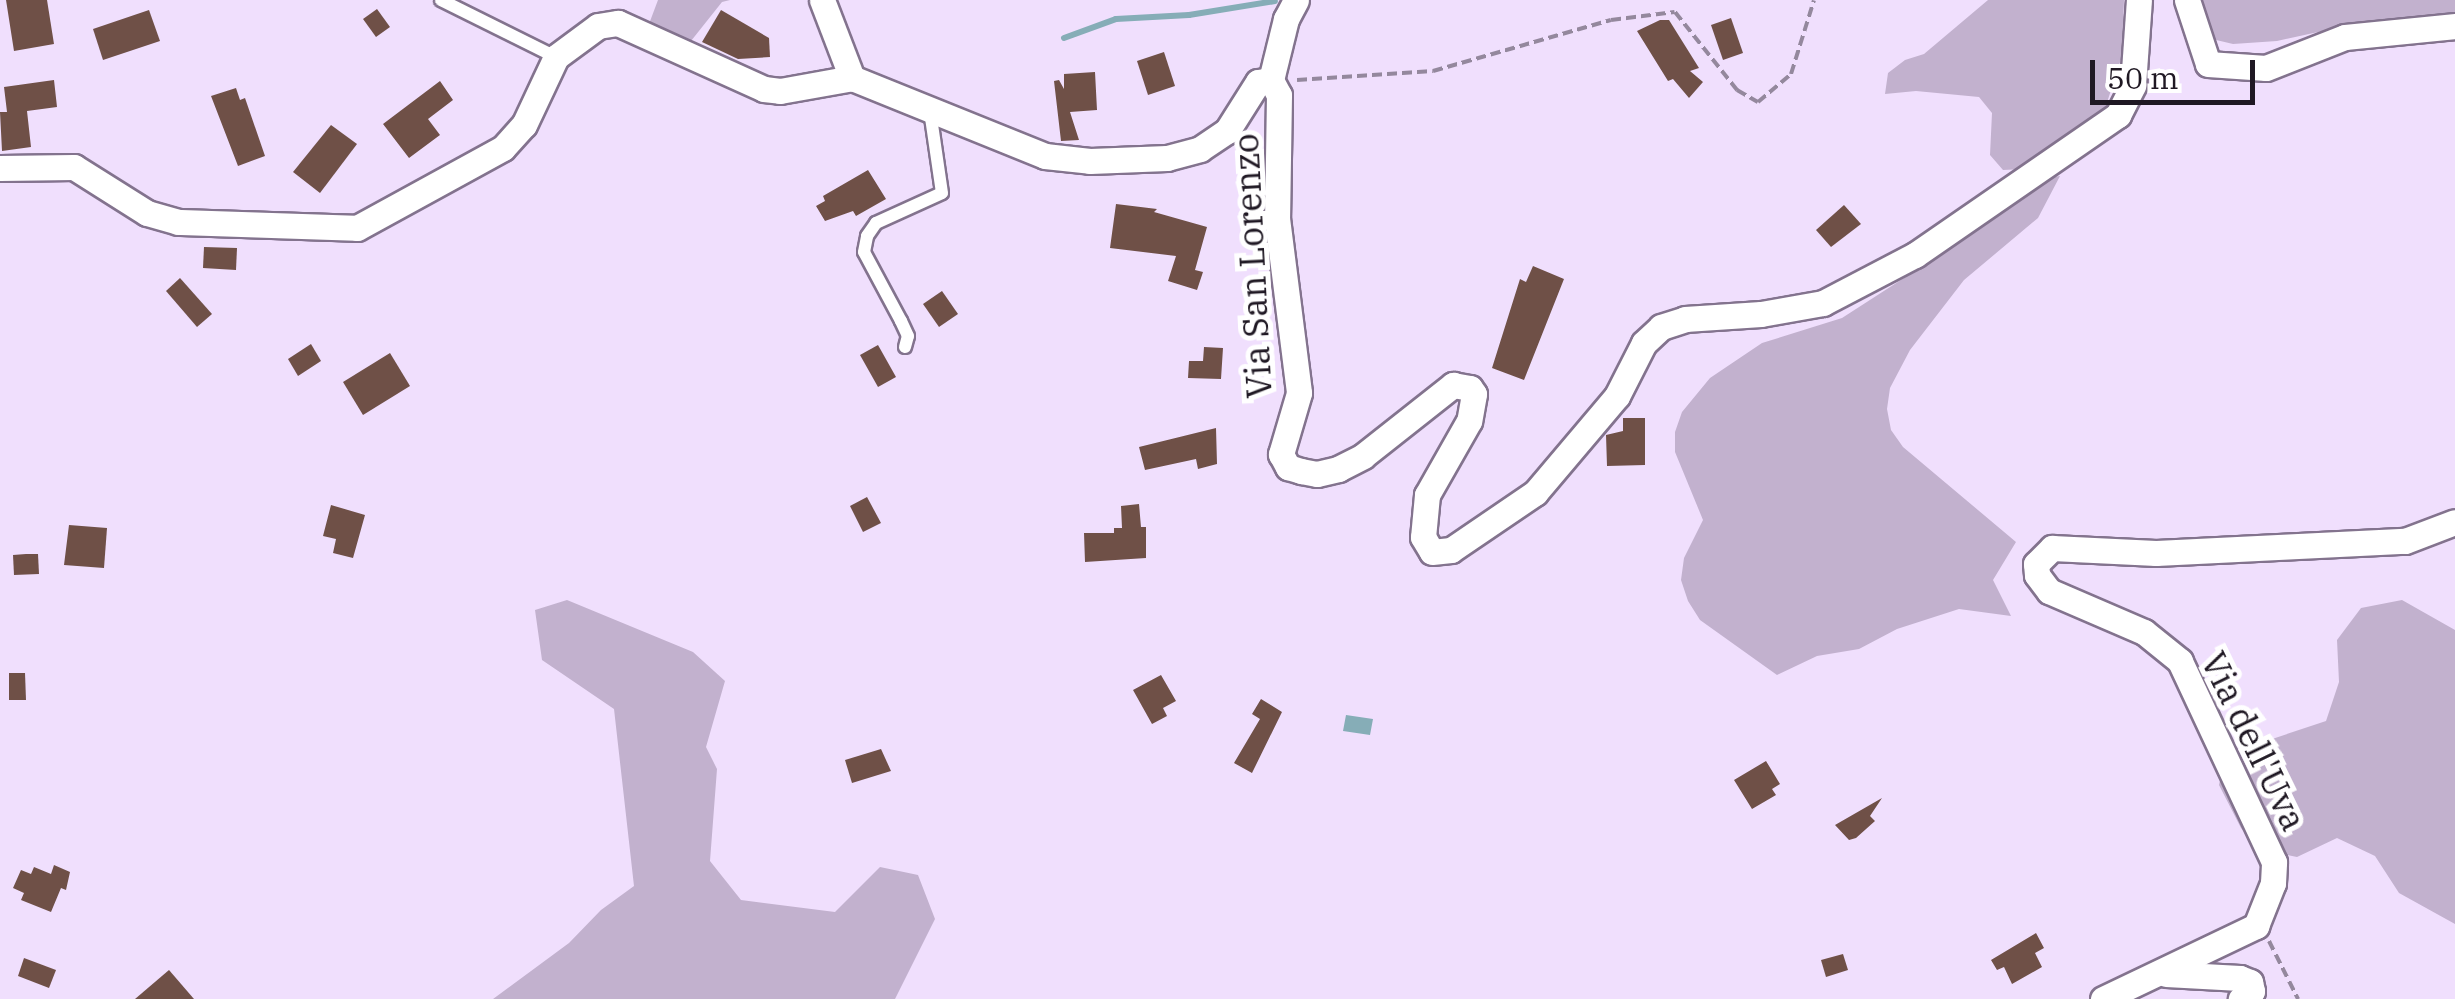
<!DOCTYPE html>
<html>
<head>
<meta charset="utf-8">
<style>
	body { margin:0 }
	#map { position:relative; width:2455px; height:999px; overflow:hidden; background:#f0dffd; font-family:"IBM Plex Serif",serif }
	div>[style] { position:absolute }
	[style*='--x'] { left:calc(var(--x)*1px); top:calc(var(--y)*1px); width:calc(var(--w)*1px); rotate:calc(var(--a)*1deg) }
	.green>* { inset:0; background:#c2b1ce }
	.water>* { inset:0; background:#86adb7 }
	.stream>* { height:6px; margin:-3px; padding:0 3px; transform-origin:3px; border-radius:3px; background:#86adb7 }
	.building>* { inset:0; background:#6f5047 }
	.path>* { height:4px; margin-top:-2px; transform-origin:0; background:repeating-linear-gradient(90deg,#94889d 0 10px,transparent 0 15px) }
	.roads { filter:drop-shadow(2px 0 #83738e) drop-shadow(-2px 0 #83738e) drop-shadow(0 2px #83738e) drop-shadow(0 -2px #83738e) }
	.service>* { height:12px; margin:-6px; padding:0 6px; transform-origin:6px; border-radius:6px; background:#fff }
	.minor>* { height:25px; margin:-12.5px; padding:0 12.5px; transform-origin:12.5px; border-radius:12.5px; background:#fff }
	span { translate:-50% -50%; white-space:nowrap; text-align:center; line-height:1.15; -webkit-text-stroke:10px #fff; paint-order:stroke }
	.street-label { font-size:35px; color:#1f1823 }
	.scale { position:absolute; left:2090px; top:60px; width:165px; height:45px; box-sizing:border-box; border:5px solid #1f1823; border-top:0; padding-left:12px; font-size:30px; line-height:35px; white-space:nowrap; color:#1f1823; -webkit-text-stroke:8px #fff; paint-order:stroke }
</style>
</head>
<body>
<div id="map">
	<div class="green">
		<div style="clip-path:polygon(658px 0,730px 0,722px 2px,691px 41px,649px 24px)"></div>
		<div style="clip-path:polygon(1988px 0,2124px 0,2122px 56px,2103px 115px,2024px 169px,2003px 170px,1990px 155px,1992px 113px,1979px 97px,1916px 91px,1885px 94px,1888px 73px,1905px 60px,1924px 54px)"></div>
		<div style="clip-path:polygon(2193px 0,2455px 0,2455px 13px,2364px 22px,2277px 41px,2233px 44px,2212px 39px)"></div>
		<div style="clip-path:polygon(2060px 176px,2038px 218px,1964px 280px,1910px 350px,1890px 388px,1887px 409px,1891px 430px,1903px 447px,2016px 542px,1993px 580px,2011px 616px,1959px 609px,1897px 629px,1859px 649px,1817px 656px,1777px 675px,1700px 620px,1688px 601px,1681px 580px,1684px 558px,1703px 520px,1675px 452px,1675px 432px,1682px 412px,1710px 378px,1762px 343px,1842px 318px,1918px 269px,2041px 179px)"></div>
		<div style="clip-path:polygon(567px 600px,693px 652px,725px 681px,706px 747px,717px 769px,710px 861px,741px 900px,835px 912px,880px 867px,918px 875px,935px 919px,895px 999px,493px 999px,569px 943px,601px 910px,634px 886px,614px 709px,542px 660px,535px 610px)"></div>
		<div style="clip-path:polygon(2402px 600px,2455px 630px,2455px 924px,2399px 893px,2375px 856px,2337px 838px,2297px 857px,2259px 849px,2241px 828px,2219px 785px,2224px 762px,2245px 748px,2326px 721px,2339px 682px,2337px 640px,2361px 608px)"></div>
	</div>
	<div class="water">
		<div style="clip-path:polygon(1346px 715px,1373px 719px,1370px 735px,1343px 731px)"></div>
	</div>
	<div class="stream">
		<div style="--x:1064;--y:38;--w:55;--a:-20.1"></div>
		<div style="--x:1116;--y:19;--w:73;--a:-3.1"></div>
		<div style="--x:1189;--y:15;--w:87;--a:-9.2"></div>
	</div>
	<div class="building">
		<div style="clip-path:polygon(6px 0,47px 0,54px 44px,14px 51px)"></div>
		<div style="clip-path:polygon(377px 9px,390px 27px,376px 37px,363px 19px)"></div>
		<div style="clip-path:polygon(149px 10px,160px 41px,103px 60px,93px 29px)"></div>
		<div style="clip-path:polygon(721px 10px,769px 38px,770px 57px,738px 59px,702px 42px)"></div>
		<div style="clip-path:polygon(1731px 18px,1743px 53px,1723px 60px,1711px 25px)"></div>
		<div style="clip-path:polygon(1660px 20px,1669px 20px,1699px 68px,1690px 71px,1703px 82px,1689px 98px,1673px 79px,1668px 81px,1637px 31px)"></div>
		<div style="clip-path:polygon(1164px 52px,1175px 86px,1148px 95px,1137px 61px)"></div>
		<div style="clip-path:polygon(1095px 72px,1097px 110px,1070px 112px,1079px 140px,1061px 141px,1054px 81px,1059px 80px,1064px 89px,1064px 74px)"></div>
		<div style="clip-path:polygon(54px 80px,57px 107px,27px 111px,31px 147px,2px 151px,0 112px,7px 112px,4px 87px)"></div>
		<div style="clip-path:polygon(440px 81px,453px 100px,428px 119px,440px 135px,409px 158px,383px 124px)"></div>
		<div style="clip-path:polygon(236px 88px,240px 100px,245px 98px,265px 156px,238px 166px,211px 96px)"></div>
		<div style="clip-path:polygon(331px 125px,357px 144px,320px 193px,293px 172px)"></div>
		<div style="clip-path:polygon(868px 170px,886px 199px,856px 216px,853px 211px,825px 221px,816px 206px,825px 201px,823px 196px)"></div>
		<div style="clip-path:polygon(1116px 204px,1157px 209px,1154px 212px,1207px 227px,1195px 270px,1203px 272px,1197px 290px,1168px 281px,1176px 256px,1110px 248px)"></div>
		<div style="clip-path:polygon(1844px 205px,1861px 224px,1831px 247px,1816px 230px)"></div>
		<div style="clip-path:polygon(204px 247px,237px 248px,236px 270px,203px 268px)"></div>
		<div style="clip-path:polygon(1533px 266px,1564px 279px,1524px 380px,1492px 368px,1520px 279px,1526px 282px)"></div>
		<div style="clip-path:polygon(180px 278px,212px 314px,197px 327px,166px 291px)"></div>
		<div style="clip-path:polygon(942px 291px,958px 314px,939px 327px,923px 304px)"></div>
		<div style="clip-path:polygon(311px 344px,321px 361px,298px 376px,288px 359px)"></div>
		<div style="clip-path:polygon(878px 345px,896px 377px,878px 387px,860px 355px)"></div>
		<div style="clip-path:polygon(1204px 347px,1223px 348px,1221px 379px,1188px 378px,1189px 361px,1203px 361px)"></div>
		<div style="clip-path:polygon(390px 353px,410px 386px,363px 415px,343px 382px)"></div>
		<div style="clip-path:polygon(1623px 418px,1645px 418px,1645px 465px,1607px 466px,1606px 435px,1623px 431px)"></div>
		<div style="clip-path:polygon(1216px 428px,1217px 464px,1198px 469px,1196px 459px,1145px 470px,1139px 447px)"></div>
		<div style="clip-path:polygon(867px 497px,881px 523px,863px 532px,850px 506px)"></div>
		<div style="clip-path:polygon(1139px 504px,1141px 527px,1146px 527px,1146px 558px,1085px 562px,1084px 533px,1114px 533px,1114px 528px,1122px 528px,1121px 506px)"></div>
		<div style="clip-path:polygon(331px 505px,365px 515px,353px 558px,333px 553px,336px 539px,323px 536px)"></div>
		<div style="clip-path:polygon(69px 525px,107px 528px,104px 568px,64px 565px)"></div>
		<div style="clip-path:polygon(26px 554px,38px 554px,39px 574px,14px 575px,13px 555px)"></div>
		<div style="clip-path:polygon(9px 673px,25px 673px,26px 700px,9px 700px)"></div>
		<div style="clip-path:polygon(1161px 675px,1176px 701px,1163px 708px,1167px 716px,1152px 724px,1133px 690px)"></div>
		<div style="clip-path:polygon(1261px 699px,1282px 712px,1252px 773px,1234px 763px,1260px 719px,1252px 714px)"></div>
		<div style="clip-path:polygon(881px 749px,891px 771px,852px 783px,845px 760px)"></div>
		<div style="clip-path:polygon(1766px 761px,1780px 784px,1772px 789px,1776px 795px,1752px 809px,1734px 780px)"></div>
		<div style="clip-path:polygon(1882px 798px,1870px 816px,1875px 821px,1856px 838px,1849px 840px,1835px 825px)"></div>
		<div style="clip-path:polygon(54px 865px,70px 872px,66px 890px,61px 888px,51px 912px,21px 900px,24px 893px,13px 888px,21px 870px,31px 874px,34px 867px,51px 874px)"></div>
		<div style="clip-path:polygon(2036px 933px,2044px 948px,2035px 953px,2042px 967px,2012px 984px,2004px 967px,1997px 970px,1991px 960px)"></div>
		<div style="clip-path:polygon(1843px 954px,1848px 970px,1826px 977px,1821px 960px)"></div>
		<div style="clip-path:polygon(24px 958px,56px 970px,49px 988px,18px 976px)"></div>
		<div style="clip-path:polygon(169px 970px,194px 999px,135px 999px)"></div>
	</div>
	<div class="path">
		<div style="--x:1297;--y:80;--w:136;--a:-3.8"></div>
		<div style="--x:1433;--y:71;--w:185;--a:-16"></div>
		<div style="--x:1611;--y:20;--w:64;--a:-7.1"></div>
		<div style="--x:1675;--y:12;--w:100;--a:51.5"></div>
		<div style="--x:1737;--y:90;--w:24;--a:30"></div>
		<div style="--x:1758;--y:102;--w:43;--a:-40.3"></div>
		<div style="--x:1791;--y:74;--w:77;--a:-72.7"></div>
		<div style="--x:2269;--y:941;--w:65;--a:63.4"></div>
	</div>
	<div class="roads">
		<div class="service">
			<div style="--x:441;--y:0;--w:128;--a:26.4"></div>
			<div style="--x:905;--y:347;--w:11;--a:-75"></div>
			<div style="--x:908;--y:336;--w:17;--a:-115"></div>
			<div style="--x:901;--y:321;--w:78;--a:-118.2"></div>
			<div style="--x:864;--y:252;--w:16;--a:-79"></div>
			<div style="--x:867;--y:236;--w:16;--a:-55"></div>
			<div style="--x:876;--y:223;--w:72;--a:-24.4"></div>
			<div style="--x:942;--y:193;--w:83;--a:-98.3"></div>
		</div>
		<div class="minor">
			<div style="--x:822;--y:0;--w:84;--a:69"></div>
			<div style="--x:2187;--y:0;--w:67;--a:71.8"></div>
			<div style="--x:2208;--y:64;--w:58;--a:3.9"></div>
			<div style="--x:2266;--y:68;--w:85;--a:-21.4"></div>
			<div style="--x:2345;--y:37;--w:111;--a:-5.7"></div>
			<div style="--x:1271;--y:80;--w:63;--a:-76.2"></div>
			<div style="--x:1286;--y:19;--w:21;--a:-62"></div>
			<div style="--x:0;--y:168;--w:74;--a:-0.8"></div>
			<div style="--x:74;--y:167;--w:86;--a:32.2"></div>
			<div style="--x:147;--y:213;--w:32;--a:16"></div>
			<div style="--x:178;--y:222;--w:179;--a:1.9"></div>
			<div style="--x:357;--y:228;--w:166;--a:-28.7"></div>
			<div style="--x:503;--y:148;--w:31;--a:-48"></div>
			<div style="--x:524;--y:125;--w:75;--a:-64.8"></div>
			<div style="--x:556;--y:57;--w:52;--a:-36.4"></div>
			<div style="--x:598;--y:26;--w:20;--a:-9"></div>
			<div style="--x:618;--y:23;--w:160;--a:24.3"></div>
			<div style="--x:764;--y:89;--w:16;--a:7"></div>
			<div style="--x:780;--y:91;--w:73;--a:-10.2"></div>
			<div style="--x:852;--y:78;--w:208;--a:22"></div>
			<div style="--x:1045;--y:156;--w:45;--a:6.3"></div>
			<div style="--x:1090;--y:161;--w:77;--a:-2.2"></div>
			<div style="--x:1167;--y:158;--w:34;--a:-15"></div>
			<div style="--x:1200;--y:149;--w:32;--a:-34"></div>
			<div style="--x:1227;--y:131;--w:58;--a:-57.7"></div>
			<div style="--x:1258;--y:82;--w:13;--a:-9"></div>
			<div style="--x:1271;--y:80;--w:17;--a:62"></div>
			<div style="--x:1279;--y:95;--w:123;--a:90.9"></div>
			<div style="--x:1277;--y:218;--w:176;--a:82.8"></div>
			<div style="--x:1299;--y:393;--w:64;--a:106.4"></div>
			<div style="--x:1281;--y:454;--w:15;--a:62"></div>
			<div style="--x:1288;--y:467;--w:14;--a:17"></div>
			<div style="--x:1301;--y:471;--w:16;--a:11"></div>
			<div style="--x:1317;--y:474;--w:22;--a:-13"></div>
			<div style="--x:1338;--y:469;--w:28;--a:-27"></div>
			<div style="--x:1363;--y:456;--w:115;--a:-38.3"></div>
			<div style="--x:1453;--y:385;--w:17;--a:10"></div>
			<div style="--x:1470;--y:388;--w:7;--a:56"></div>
			<div style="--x:1474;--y:394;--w:27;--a:100"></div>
			<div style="--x:1469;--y:421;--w:85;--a:119.6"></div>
			<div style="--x:1427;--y:495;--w:42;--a:95.4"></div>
			<div style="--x:1423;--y:537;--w:17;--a:59"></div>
			<div style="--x:1432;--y:552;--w:19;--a:-6"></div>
			<div style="--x:1451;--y:550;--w:102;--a:-34.2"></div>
			<div style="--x:1535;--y:493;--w:127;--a:-49.8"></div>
			<div style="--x:1617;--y:396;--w:59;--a:-63"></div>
			<div style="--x:1644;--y:343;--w:23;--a:-43"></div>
			<div style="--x:1661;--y:327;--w:25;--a:-18"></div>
			<div style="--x:1685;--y:319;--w:76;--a:-3.8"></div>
			<div style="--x:1761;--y:314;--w:63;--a:-10.1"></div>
			<div style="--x:1823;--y:303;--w:104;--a:-27.6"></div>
			<div style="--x:1915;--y:255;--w:247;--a:-34.6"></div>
			<div style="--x:2118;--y:115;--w:34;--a:-63"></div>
			<div style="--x:2133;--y:85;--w:85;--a:-86"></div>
			<div style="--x:2166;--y:974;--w:74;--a:3.1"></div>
			<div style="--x:2240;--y:978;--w:11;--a:22"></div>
			<div style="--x:2250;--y:982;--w:9;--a:77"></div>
			<div style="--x:2252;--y:991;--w:14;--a:144"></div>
			<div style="--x:2103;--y:999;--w:170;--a:-25.5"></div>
			<div style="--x:2256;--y:926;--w:46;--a:-68.4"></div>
			<div style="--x:2273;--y:883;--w:21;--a:-87"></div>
			<div style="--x:2274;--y:862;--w:222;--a:-115.1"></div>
			<div style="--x:2180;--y:661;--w:46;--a:-141.1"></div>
			<div style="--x:2144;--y:632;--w:103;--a:-156.7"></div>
			<div style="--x:2049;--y:591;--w:20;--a:-127"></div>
			<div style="--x:2037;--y:575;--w:11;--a:-95"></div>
			<div style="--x:2036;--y:564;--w:23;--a:-45"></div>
			<div style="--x:2052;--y:548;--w:104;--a:2.8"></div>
			<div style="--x:2156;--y:553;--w:249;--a:-2.8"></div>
			<div style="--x:2405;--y:541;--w:53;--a:-20.8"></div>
		</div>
	</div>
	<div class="street-label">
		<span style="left:1252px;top:266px;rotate:-93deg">Via San Lorenzo</span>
		<span style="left:2254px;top:741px;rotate:64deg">Via dell'Uva</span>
	</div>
	<div class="scale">50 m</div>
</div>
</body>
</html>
